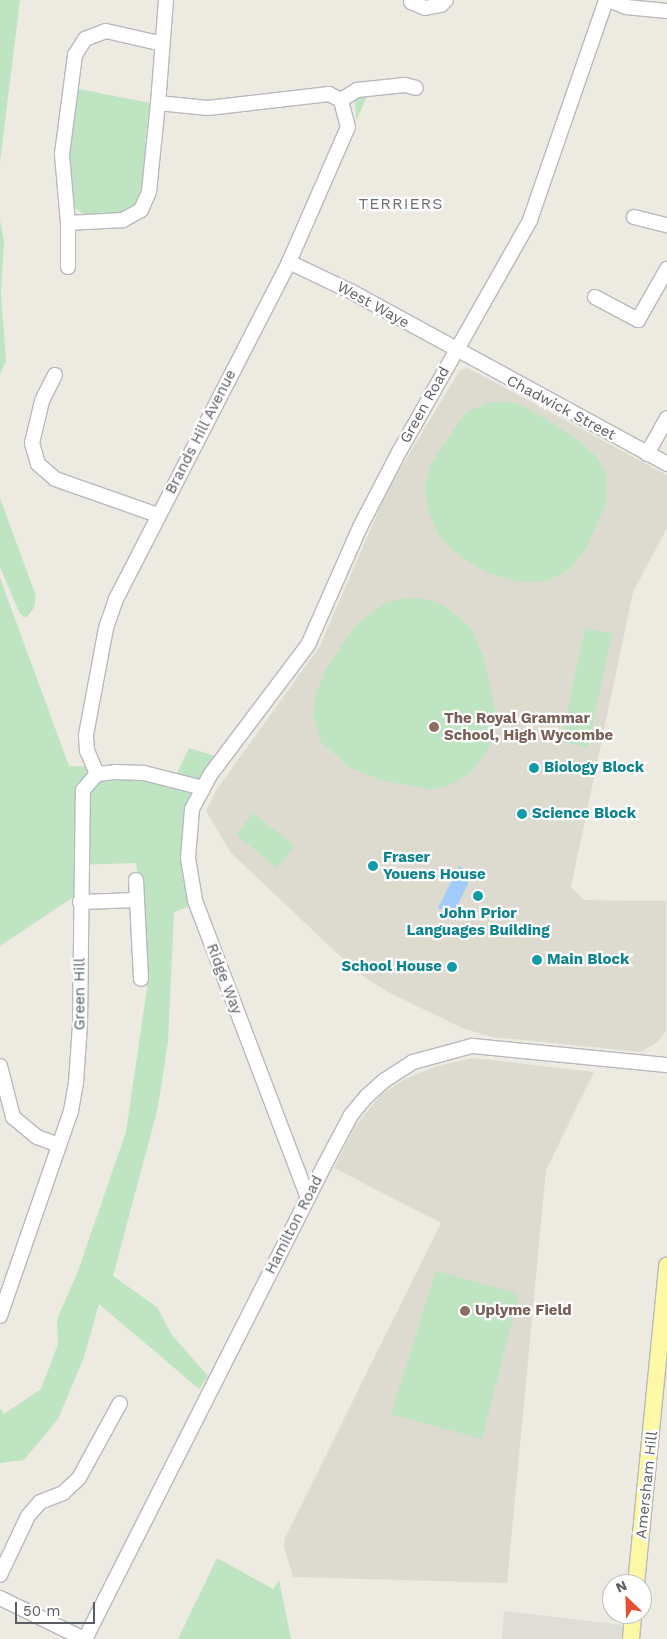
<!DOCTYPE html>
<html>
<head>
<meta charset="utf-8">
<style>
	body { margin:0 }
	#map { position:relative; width:667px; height:1639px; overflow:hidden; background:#edebe1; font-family:"Work Sans",sans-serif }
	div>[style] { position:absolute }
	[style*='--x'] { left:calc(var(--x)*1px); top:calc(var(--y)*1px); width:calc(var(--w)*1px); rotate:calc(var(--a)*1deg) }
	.industrial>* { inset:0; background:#deddd6 }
	.education>* { inset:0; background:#dddbd0 }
	.green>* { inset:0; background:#bee4c2 }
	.water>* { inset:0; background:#a1ccfd }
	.roads { filter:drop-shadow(1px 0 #b7b9be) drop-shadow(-1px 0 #b7b9be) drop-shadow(0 1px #b7b9be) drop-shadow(0 -1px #b7b9be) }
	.minor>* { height:14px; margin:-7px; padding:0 7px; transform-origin:7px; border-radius:7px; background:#fff }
	.major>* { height:16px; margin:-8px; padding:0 8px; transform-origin:8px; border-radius:8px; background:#fdf8a6 }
	.dots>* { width:14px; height:14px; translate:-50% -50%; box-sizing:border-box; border:2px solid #fff; border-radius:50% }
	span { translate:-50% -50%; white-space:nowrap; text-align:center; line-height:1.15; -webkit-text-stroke:4.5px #fff; paint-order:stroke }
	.street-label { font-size:15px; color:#5a5d62 }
	.education-label { font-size:15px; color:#785e54; font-weight:700 }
	.left { translate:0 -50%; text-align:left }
	.culture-label { font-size:15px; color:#0d838f; font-weight:700 }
	.right { translate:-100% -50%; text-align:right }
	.neighbourhood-label { font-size:16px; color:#6b6f74; letter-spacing:1px }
	.north { position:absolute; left:602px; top:1574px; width:50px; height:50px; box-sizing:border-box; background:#fff; border:1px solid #bdbec0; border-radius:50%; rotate:336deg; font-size:14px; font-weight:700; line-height:20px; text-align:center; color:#5a5d62 }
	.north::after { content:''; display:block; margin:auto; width:18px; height:22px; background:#e64f2f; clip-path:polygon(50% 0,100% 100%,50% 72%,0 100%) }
	.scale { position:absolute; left:15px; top:1602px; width:80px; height:22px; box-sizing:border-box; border:2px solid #5a5d62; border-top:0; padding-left:6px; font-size:15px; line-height:18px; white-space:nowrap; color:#5a5d62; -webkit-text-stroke:4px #fff; paint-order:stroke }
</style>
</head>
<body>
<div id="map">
	<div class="industrial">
		<div style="clip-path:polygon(504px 1611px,624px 1625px,622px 1639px,502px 1639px)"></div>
	</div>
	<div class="education">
		<div style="clip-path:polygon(468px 368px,667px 475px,667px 528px,633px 592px,571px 887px,584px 900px,666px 901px,666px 1031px,659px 1041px,641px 1052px,492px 1037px,462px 1028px,386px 991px,357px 972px,231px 853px,206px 811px,217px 789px,320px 646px,388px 489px,460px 370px)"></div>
		<div style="clip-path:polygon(473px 1058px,594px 1072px,546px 1170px,507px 1583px,293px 1577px,284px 1547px,285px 1538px,441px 1223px,334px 1168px,355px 1126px,381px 1095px,403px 1080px,437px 1066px)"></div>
	</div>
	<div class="green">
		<div style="clip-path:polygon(0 0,20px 0,0 162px)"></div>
		<div style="clip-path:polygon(74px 88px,150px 103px,145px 142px,148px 147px,145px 191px,138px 205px,126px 212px,88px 217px,73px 207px,68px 145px)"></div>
		<div style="clip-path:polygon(368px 94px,357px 119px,356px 119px,355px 101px,358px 96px)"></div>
		<div style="clip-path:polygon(0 220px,4px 242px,1px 294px,6px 361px,0 374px)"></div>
		<div style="clip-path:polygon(489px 402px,512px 402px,525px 407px,579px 440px,597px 457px,606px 473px,607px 502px,585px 550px,570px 569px,547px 581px,519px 582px,485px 572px,452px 550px,439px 535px,429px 513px,425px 487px,431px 463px,465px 413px)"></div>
		<div style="clip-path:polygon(0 498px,36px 596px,34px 608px,26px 618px,20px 614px,0 567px)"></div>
		<div style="clip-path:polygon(0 578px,69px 766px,104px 767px,110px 780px,176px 775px,189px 748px,218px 757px,197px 792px,190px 906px,174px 912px,168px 1041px,158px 1107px,113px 1276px,157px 1307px,172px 1335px,208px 1376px,199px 1389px,99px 1304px,84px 1357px,58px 1419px,24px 1460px,0 1463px,0 1408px,4px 1414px,41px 1389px,58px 1344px,57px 1319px,78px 1271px,126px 1132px,147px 988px,146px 933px,136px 863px,75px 865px,75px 896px,0 946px)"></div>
		<div style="clip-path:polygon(420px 598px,443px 605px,470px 626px,484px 658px,498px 722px,488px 749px,471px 773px,446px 787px,428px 789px,380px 780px,349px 767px,321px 742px,313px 714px,316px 694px,326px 669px,355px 625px,386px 603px,398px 599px)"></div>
		<div style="clip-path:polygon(585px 628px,612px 634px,588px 747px,561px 742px)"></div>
		<div style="clip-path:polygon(253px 813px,295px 846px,277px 868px,236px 835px)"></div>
		<div style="clip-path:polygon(436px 1271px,519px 1294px,482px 1439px,391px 1414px)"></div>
		<div style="clip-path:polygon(217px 1558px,273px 1589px,279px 1580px,291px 1639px,178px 1639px)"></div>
	</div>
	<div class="water">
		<div style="clip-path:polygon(459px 866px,473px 873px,453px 915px,438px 908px)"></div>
	</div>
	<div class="roads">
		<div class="minor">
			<div style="--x:166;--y:0;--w:103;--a:94.4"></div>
			<div style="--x:158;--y:103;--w:50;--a:5.7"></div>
			<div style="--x:208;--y:108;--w:122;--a:-6.6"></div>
			<div style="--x:329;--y:94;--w:13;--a:27"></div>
			<div style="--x:341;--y:100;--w:19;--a:-32"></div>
			<div style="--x:357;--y:90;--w:48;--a:-5.9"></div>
			<div style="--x:405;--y:85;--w:11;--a:15"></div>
			<div style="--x:608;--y:0;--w:19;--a:21"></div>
			<div style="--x:626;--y:7;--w:41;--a:5.6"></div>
			<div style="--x:411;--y:2;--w:15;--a:23"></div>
			<div style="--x:425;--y:8;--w:16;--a:-11"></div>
			<div style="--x:441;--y:5;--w:7;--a:-45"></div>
			<div style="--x:158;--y:103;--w:89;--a:95.8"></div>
			<div style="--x:149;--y:192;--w:20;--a:114"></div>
			<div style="--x:141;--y:210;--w:21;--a:151"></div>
			<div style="--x:123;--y:220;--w:55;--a:176.9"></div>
			<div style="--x:68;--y:223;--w:69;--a:-95"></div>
			<div style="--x:62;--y:154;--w:100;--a:-82.5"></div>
			<div style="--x:75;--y:55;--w:19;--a:-58"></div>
			<div style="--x:85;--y:39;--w:22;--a:-21"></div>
			<div style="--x:106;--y:31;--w:58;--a:12.8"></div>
			<div style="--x:634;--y:217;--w:34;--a:14"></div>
			<div style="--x:289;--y:262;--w:70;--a:25.5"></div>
			<div style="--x:352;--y:292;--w:359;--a:28.6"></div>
			<div style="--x:68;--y:267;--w:44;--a:-90"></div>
			<div style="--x:595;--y:297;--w:49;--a:28.1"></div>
			<div style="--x:638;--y:320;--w:59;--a:-60.4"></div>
			<div style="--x:55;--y:375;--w:29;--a:117"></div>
			<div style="--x:42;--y:401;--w:43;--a:103.4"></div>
			<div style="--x:32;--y:443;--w:22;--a:74"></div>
			<div style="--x:38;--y:464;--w:23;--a:41"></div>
			<div style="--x:55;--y:479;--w:109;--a:19.3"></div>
			<div style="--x:647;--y:454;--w:41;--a:-60.9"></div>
			<div style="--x:97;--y:774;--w:25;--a:-113"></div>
			<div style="--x:87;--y:751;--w:16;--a:-94"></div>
			<div style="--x:86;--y:735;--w:109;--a:-79.4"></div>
			<div style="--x:106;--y:628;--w:31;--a:-71"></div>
			<div style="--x:116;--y:599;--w:379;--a:-62.8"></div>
			<div style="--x:289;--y:262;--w:147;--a:-66.4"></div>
			<div style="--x:348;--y:127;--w:28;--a:-105"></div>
			<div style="--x:136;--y:880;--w:99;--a:87.1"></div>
			<div style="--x:80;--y:902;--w:57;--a:-2"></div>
			<div style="--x:0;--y:1066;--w:53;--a:75.7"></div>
			<div style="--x:13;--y:1117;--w:31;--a:40"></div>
			<div style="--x:37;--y:1137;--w:23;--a:20"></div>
			<div style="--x:308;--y:1198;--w:319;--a:-110.8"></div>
			<div style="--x:195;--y:900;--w:43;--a:-99.5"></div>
			<div style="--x:188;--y:858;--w:49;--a:-85.3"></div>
			<div style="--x:192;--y:809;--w:38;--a:-62"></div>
			<div style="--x:210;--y:775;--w:163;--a:-53"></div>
			<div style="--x:308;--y:645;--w:129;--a:-66.2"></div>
			<div style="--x:360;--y:527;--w:85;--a:-62.5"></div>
			<div style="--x:399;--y:452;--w:266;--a:-60.5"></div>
			<div style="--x:530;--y:220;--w:233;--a:-70.9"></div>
			<div style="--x:0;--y:1316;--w:217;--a:-70.9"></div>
			<div style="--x:71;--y:1111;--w:28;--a:-80"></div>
			<div style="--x:76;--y:1083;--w:58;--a:-86.1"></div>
			<div style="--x:80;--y:1025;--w:235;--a:-89.3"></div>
			<div style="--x:83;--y:790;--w:21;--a:-49"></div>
			<div style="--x:97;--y:774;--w:18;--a:-6"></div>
			<div style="--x:115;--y:772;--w:29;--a:2"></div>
			<div style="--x:144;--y:773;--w:61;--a:14.3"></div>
			<div style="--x:0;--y:1575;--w:65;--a:-64.6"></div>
			<div style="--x:28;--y:1516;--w:18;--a:-49"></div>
			<div style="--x:40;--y:1502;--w:25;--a:-21"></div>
			<div style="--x:63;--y:1493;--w:22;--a:-43"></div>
			<div style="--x:79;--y:1478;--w:85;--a:-61.3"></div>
			<div style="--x:0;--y:1598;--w:93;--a:26"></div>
			<div style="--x:85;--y:1639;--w:530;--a:-63.19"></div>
			<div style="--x:324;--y:1166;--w:58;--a:-62.1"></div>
			<div style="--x:351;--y:1115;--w:25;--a:-50"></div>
			<div style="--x:367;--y:1096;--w:24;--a:-42"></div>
			<div style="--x:385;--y:1080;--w:33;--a:-33"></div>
			<div style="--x:413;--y:1062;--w:61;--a:-15.2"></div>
			<div style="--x:472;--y:1046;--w:196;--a:5.6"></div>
		</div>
		<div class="major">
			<div style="--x:636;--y:1584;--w:320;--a:-84.4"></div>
			<div style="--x:631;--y:1639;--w:25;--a:-85"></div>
		</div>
	</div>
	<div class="dots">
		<div style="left:434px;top:727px;background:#8d6e63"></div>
		<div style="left:534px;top:768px;background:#0f9aa8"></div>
		<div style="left:522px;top:814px;background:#0f9aa8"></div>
		<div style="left:373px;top:866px;background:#0f9aa8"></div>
		<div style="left:478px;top:896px;background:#0f9aa8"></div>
		<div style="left:537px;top:960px;background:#0f9aa8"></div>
		<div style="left:452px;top:967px;background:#0f9aa8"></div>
		<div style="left:465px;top:1311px;background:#8d6e63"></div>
	</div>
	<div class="street-label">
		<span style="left:373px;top:305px;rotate:29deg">West Waye</span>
		<span style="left:425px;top:405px;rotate:-61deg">Green Road</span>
		<span style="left:561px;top:408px;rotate:28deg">Chadwick Street</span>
		<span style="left:201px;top:432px;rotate:-63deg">Brands Hill Avenue</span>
		<span style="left:224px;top:979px;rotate:69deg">Ridge Way</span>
		<span style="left:80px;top:994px;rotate:-90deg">Green Hill</span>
		<span style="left:294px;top:1225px;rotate:-63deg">Hamilton Road</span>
		<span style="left:647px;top:1485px;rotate:-84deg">Amersham Hill</span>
	</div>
	<div class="education-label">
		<span class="left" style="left:444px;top:727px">The Royal Grammar<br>School, High Wycombe</span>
		<span class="left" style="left:475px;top:1311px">Uplyme Field</span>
	</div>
	<div class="culture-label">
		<span class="left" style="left:544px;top:768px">Biology Block</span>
		<span class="left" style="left:532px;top:814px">Science Block</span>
		<span class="left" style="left:383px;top:866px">Fraser<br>Youens House</span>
		<span style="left:478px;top:922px">John Prior<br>Languages Building</span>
		<span class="left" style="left:547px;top:960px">Main Block</span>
		<span class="right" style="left:442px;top:967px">School House</span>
	</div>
	<div class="neighbourhood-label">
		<span style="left:401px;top:204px">TERRIERS</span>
	</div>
	<div class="north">N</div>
	<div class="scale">50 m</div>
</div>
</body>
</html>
